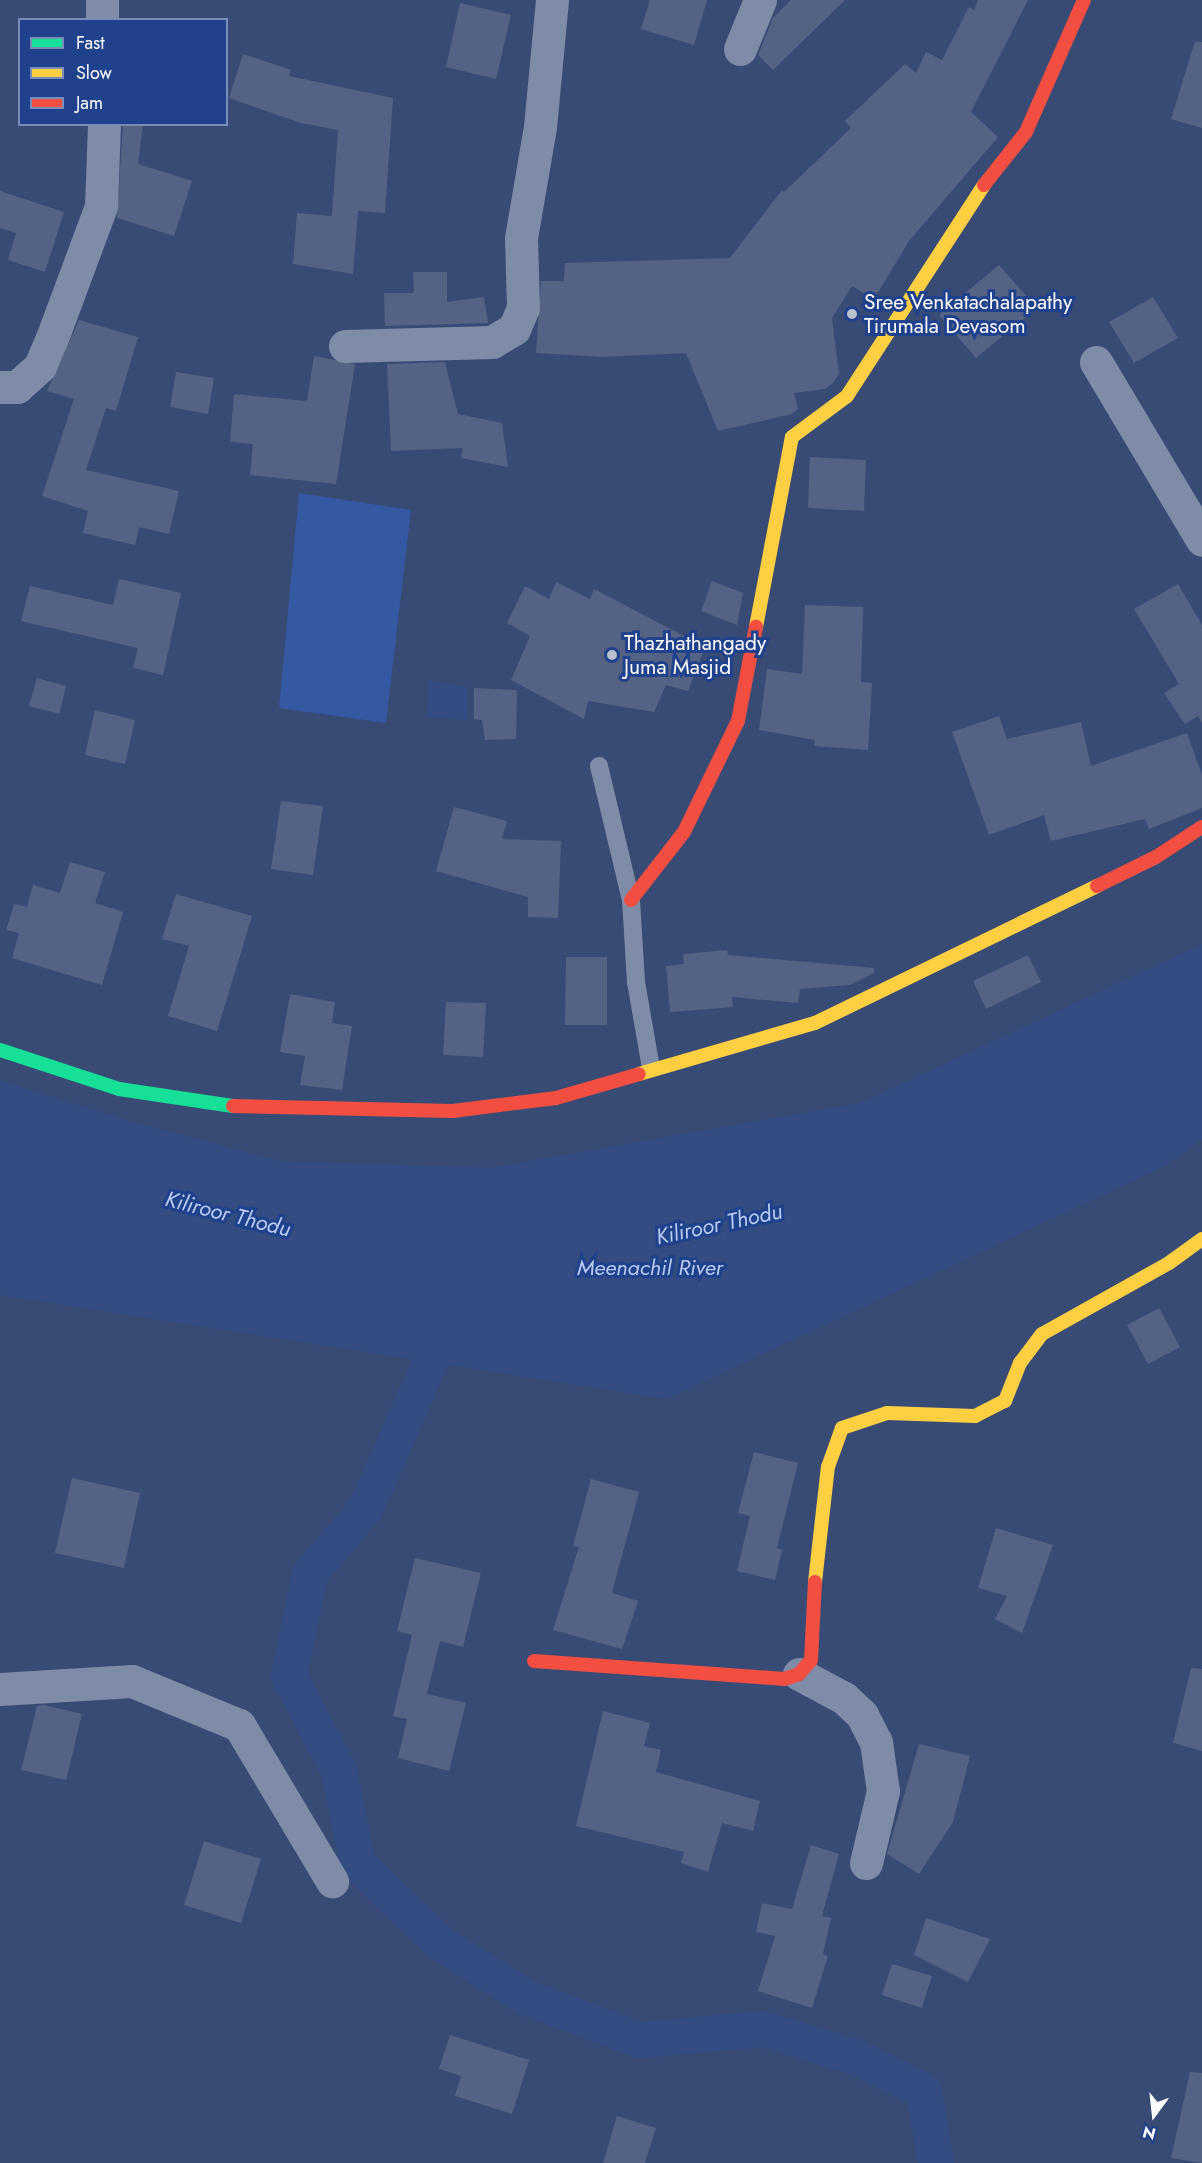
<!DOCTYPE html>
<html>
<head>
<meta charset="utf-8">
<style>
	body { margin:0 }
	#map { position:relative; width:1202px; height:2163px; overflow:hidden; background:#384b74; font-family:Jost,sans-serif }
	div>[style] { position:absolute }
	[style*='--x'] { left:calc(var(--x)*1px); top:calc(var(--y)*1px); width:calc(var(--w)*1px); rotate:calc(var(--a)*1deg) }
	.green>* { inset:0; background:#3558a2 }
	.water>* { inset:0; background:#334c82 }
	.canal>* { height:36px; margin:-18px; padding:0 18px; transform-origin:18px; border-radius:18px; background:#334c82 }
	.building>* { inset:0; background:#546384 }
	.lane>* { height:18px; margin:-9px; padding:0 9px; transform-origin:9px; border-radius:9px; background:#7f8ca7 }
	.street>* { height:33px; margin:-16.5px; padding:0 16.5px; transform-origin:16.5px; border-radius:16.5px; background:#7f8ca7 }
	.fast>* { height:14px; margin:-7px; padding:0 7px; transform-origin:7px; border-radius:7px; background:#16e098 }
	.slow>* { height:14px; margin:-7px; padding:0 7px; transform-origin:7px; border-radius:7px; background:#ffcf43 }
	.jam>* { height:14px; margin:-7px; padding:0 7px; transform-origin:7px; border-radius:7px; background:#f24e42 }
	.dots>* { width:16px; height:16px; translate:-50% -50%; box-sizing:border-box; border:3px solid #20418c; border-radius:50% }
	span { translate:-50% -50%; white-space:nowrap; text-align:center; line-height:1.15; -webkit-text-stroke:6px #20418c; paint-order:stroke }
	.poi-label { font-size:21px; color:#fff }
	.left { translate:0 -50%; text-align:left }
	.water-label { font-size:22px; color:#b9ccf3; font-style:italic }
	.legend { position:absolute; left:18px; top:18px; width:210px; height:108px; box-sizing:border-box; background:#20418c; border:2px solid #798dba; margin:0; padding:8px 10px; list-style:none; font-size:18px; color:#fff }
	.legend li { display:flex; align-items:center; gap:12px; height:30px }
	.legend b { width:30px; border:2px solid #798dba }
	.north { position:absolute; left:1124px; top:2085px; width:60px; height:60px; -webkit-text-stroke:4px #20418c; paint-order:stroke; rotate:195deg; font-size:16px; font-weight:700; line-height:24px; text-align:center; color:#fff }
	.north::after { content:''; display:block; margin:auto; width:21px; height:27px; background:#fff; clip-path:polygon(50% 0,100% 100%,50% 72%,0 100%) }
</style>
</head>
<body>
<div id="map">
	<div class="green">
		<div style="clip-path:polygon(299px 493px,411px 510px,386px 723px,279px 708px)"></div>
	</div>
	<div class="water">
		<div style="clip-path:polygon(428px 680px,467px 687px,467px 720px,427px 717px)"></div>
		<div style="clip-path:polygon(1202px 944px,1202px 1140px,1165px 1166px,667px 1399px,0 1295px,0 1080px,123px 1119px,280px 1161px,490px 1168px,860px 1103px)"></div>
	</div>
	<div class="canal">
		<div style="--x:450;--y:1317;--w:209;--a:113.7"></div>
		<div style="--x:366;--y:1508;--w:87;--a:130.3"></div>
		<div style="--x:310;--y:1574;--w:104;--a:101.6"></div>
		<div style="--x:289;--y:1676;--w:107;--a:62.2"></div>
		<div style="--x:339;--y:1771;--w:95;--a:78.5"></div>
		<div style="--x:358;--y:1864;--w:112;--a:43.9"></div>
		<div style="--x:439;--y:1942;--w:102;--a:32.6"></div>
		<div style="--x:525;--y:1997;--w:123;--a:20.5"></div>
		<div style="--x:640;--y:2040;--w:123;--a:-5.1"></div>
		<div style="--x:763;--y:2029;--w:96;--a:16.9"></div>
		<div style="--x:855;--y:2057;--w:77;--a:26.2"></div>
		<div style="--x:924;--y:2091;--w:73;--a:80.5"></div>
	</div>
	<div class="building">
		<div style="clip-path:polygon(650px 0,707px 0,694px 45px,641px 29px)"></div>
		<div style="clip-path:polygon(791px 0,845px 0,773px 70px,758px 55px,773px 18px)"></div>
		<div style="clip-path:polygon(978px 0,1028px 0,971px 112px,998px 137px,909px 241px,874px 299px,852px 286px,832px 318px,839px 374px,833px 383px,825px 389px,794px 393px,798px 409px,792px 414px,718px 431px,686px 353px,603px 357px,536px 353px,541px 281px,564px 281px,565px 263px,730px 258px,782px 190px,784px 192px,851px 128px,845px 121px,905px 64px,916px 73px,926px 52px,942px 60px,969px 7px,974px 10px)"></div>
		<div style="clip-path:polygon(460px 3px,511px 15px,496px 79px,446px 67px)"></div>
		<div style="clip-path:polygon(1195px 41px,1202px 42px,1202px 128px,1171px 119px)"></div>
		<div style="clip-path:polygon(243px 54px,291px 70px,289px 76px,393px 98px,385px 213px,358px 211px,353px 274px,293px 264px,297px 213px,332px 216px,338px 130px,301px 123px,229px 98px)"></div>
		<div style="clip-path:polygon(123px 124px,143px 124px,138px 164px,192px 181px,174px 236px,117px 218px)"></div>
		<div style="clip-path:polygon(0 191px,64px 212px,45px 272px,8px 260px,16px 233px,0 228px)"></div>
		<div style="clip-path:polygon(999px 265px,1037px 308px,976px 358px,939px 315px)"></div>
		<div style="clip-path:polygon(413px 272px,447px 272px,447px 302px,484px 297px,488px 323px,385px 326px,384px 293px,414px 293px)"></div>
		<div style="clip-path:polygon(1153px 297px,1178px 338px,1134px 363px,1109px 322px)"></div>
		<div style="clip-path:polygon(79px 320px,138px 337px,116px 411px,106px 408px,86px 470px,179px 491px,169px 534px,139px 527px,135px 545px,83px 533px,88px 511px,42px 496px,74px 399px,47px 391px)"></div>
		<div style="clip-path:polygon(314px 356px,355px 364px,336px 484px,250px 475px,253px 444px,230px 442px,234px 394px,307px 401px)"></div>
		<div style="clip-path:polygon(445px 362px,458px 414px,502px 423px,508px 467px,461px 458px,463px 448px,391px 451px,387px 364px)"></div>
		<div style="clip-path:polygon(176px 372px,214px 378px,208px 414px,170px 407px)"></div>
		<div style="clip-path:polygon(810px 457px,866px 460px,864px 511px,808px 508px)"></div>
		<div style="clip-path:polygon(119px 579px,181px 593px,163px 675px,133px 668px,138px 648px,21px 621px,30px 586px,113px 605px)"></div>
		<div style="clip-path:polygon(712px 581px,743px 593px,737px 625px,701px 611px)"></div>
		<div style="clip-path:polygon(556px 582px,590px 599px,594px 589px,705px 647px,688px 691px,666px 685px,654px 712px,588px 701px,584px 719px,511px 680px,530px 636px,507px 623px,525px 586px,549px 599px)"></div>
		<div style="clip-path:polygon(1178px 584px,1202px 625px,1202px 723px,1198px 716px,1185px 724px,1164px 693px,1179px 684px,1134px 609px)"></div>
		<div style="clip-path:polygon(805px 605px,863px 607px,861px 682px,872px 683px,868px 750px,814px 746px,815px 740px,759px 730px,767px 669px,802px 674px)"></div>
		<div style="clip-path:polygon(37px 678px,66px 686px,59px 714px,29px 706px)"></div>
		<div style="clip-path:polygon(474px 688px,517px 690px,516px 739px,485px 740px,482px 720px,474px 719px)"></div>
		<div style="clip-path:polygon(95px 710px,135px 720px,125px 764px,85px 755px)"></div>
		<div style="clip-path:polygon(999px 716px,1007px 739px,1081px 722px,1091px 766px,1187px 733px,1202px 775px,1202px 808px,1149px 829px,1145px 819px,1051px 841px,1044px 815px,989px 835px,952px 732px)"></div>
		<div style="clip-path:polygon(281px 801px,323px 806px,313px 875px,271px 869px)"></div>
		<div style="clip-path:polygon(454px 807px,507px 821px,502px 839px,561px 841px,558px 918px,528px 917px,528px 897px,436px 871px)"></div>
		<div style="clip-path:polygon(70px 862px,105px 872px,95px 903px,123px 912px,102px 985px,12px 958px,19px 933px,6px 930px,14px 904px,27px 907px,33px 885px,60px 893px)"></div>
		<div style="clip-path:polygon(176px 894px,252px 916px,217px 1031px,168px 1016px,189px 946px,162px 939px)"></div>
		<div style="clip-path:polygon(727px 950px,728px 955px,874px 968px,874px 973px,850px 985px,800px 989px,798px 1003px,732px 997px,733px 1007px,670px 1012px,666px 966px,684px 964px,683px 954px)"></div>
		<div style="clip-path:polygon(1028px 955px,1041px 982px,986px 1009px,973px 981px)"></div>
		<div style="clip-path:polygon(566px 957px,607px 957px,607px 1025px,565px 1025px)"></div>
		<div style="clip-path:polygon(290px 994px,335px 1002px,332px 1023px,352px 1026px,342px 1090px,300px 1085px,305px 1056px,280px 1052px)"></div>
		<div style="clip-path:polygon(446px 1002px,486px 1003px,483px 1057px,443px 1055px)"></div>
		<div style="clip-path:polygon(1159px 1308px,1180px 1347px,1148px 1364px,1127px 1325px)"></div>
		<div style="clip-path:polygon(754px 1452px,798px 1463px,777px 1548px,782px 1550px,775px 1580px,737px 1571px,750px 1516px,738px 1513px)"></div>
		<div style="clip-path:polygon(72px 1478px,140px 1493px,124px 1568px,55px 1553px)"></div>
		<div style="clip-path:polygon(591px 1479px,639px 1492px,612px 1593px,638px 1601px,622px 1649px,553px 1630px,579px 1547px,573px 1546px)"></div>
		<div style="clip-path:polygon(996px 1528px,1053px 1545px,1022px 1633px,995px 1619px,1007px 1596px,978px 1588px)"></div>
		<div style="clip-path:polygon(415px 1558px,481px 1573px,463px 1647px,440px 1641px,427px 1694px,466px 1703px,449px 1771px,398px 1758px,407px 1719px,393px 1716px,412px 1635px,397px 1631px)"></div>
		<div style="clip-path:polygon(1191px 1668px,1202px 1669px,1202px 1751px,1173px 1743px)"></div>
		<div style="clip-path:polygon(44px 1705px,82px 1714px,66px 1780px,21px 1770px,37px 1706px)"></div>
		<div style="clip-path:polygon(603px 1711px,650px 1723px,644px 1746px,661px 1750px,656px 1772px,760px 1801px,753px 1831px,722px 1823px,708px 1872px,681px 1863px,684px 1852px,576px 1826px)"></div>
		<div style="clip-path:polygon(919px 1744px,970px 1756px,953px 1822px,919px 1874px,887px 1854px)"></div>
		<div style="clip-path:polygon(204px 1841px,261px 1859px,241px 1923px,184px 1905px)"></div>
		<div style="clip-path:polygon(811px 1845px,839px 1854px,822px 1916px,831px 1918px,823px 1954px,828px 1956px,812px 2008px,758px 1991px,775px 1936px,756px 1932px,762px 1903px,792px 1909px)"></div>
		<div style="clip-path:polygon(926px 1918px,990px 1939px,968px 1982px,914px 1955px)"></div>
		<div style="clip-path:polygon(892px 1964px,932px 1976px,922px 2008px,882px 1995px)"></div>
		<div style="clip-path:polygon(450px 2035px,529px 2060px,512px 2114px,455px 2096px,461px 2076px,439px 2069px)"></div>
		<div style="clip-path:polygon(1190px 2072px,1202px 2073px,1202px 2163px,1171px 2158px)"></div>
		<div style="clip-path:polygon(617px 2116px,656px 2128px,645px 2163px,603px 2163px)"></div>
	</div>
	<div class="lane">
		<div style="--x:599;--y:766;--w:138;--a:76.6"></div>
		<div style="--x:631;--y:900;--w:82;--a:86.5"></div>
		<div style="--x:636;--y:982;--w:87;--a:80.1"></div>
	</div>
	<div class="street">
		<div style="--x:102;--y:0;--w:20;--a:90"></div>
		<div style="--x:740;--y:49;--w:53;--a:-67.8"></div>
		<div style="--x:345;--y:346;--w:147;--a:-1.6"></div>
		<div style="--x:492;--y:342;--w:26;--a:-31"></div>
		<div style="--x:514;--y:329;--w:23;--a:-67"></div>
		<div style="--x:523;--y:308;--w:70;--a:-91.6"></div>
		<div style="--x:521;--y:238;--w:113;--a:-80.3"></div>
		<div style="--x:540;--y:127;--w:128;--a:-84.6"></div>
		<div style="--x:1096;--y:362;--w:207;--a:59.2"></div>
		<div style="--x:0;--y:387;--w:17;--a:0"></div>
		<div style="--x:17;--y:387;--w:31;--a:-42"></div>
		<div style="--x:40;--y:366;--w:30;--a:-67"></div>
		<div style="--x:52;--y:338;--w:141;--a:-69.6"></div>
		<div style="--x:101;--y:206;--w:82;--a:-87.9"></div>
		<div style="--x:799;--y:1674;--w:51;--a:28.1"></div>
		<div style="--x:844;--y:1698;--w:25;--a:43"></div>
		<div style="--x:862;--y:1715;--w:30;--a:63"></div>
		<div style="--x:876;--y:1742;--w:49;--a:81.9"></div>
		<div style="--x:883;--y:1791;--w:74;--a:103.3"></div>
		<div style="--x:0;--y:1689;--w:132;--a:-3.5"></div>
		<div style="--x:132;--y:1681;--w:116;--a:22.4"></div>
		<div style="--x:239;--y:1725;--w:182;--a:59.2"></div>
	</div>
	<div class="fast">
		<div style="--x:0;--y:1050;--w:125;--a:18.1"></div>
		<div style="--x:119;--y:1089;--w:115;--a:8.5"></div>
	</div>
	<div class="slow">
		<div style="--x:756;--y:627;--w:193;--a:-79.3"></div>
		<div style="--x:792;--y:437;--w:69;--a:-36.7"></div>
		<div style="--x:847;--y:396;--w:252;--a:-57"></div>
		<div style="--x:639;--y:1074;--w:183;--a:-16.2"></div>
		<div style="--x:815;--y:1023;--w:314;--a:-25.9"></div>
		<div style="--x:815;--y:1582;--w:116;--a:-83.6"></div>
		<div style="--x:828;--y:1467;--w:41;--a:-70.3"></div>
		<div style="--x:842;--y:1428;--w:47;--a:-18.4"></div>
		<div style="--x:887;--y:1413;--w:88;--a:2"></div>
		<div style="--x:975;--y:1416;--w:34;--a:-27"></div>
		<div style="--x:1005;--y:1401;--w:41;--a:-68.5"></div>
		<div style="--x:1020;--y:1363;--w:36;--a:-53"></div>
		<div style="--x:1042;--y:1334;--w:145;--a:-29.2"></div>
		<div style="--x:1169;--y:1263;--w:41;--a:-36"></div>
	</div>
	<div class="jam">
		<div style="--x:984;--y:185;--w:68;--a:-51.6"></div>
		<div style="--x:1026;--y:132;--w:144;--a:-66.3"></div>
		<div style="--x:1097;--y:886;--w:66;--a:-26.2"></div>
		<div style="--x:1156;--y:857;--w:55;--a:-33.1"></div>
		<div style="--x:631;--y:900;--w:86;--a:-52.1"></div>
		<div style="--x:684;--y:832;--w:123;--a:-64.1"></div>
		<div style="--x:738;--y:721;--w:96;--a:-79.2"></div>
		<div style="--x:233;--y:1106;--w:220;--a:1.3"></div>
		<div style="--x:453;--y:1111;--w:104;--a:-7.2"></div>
		<div style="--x:556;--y:1098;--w:86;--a:-16.1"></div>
		<div style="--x:534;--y:1661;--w:251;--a:4.1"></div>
		<div style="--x:784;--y:1679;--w:16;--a:-18"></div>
		<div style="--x:799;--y:1674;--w:18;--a:-49"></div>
		<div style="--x:811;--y:1660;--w:78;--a:-87.1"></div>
	</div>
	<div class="dots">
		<div style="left:852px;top:314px;background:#b9c0ce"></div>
		<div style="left:612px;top:655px;background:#b9c0ce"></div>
	</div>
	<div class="poi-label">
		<span class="left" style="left:864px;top:314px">Sree Venkatachalapathy<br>Tirumala Devasom</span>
		<span class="left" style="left:624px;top:655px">Thazhathangady<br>Juma Masjid</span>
	</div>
	<div class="water-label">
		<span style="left:228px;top:1214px;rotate:14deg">Kiliroor Thodu</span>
		<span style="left:719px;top:1224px;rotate:-12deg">Kiliroor Thodu</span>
		<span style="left:650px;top:1268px">Meenachil River</span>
	</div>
	<ul class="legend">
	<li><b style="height:8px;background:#16e098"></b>Fast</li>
	<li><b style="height:8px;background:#ffcf43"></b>Slow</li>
	<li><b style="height:8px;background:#f24e42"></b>Jam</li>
	</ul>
	<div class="north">N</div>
</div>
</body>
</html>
